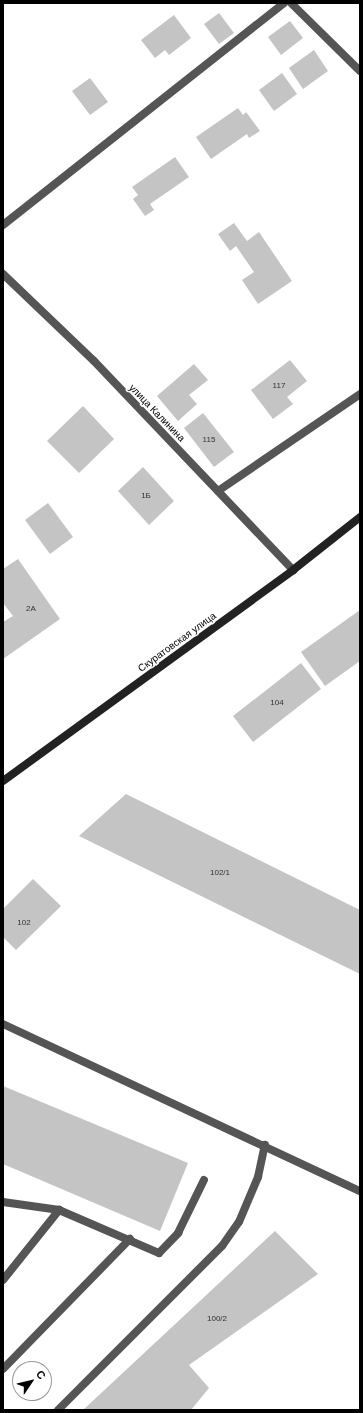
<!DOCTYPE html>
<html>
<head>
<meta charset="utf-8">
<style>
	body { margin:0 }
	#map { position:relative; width:363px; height:1413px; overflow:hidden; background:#fff; font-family:Helvetica,sans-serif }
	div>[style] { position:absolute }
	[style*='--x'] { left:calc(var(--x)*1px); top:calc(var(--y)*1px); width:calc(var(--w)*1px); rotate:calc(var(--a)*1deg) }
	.building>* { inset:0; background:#c4c4c4 }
	.lane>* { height:8px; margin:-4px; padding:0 4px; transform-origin:4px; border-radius:4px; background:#555 }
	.street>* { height:8px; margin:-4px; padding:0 4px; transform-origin:4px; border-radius:4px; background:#555 }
	.secondary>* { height:8px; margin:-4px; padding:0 4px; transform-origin:4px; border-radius:4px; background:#222 }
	span { translate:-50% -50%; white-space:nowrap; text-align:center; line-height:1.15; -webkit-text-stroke:3px #fff; paint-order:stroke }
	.number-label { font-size:8px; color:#313131 }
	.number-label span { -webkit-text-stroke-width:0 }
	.street-label { font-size:10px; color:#000 }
	.frame { position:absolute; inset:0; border:4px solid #000; pointer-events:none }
	.north { position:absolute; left:12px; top:1361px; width:40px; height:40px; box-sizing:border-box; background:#fff; border:1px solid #999; border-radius:50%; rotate:55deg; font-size:11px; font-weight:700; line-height:16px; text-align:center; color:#000 }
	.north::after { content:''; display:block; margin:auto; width:14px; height:18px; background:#000; clip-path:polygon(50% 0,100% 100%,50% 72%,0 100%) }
</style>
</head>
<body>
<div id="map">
	<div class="building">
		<div style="clip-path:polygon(219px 13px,234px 33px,219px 44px,204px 24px)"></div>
		<div style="clip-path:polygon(174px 15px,191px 38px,169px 55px,165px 50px,155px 58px,141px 40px)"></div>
		<div style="clip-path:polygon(290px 21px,303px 38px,281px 55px,268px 37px)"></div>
		<div style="clip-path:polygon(314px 50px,328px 71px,303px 89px,289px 68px)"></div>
		<div style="clip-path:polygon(282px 73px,297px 94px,274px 111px,259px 90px)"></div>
		<div style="clip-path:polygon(90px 78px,108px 102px,90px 115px,72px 91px)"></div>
		<div style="clip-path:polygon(238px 108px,243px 115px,246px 112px,260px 131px,249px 138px,247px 134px,211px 159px,196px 137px)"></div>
		<div style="clip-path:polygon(175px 157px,189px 177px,150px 204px,154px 210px,145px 216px,133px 199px,138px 195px,132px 187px)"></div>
		<div style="clip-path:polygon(234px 223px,247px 241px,259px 232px,292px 281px,258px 304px,242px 280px,254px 272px,236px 246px,230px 251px,218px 234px)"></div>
		<div style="clip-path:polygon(290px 360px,307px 381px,287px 397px,293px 404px,273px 419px,251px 390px)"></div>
		<div style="clip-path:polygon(194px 364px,208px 380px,189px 395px,197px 404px,178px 421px,157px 396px)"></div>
		<div style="clip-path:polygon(83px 406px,114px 439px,79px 473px,47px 441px)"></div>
		<div style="clip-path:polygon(203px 413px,234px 452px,214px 467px,184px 428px)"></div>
		<div style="clip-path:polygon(143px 467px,174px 501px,149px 525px,118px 491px)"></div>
		<div style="clip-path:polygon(48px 503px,73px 537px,50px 554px,25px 520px)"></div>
		<div style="clip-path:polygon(18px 559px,60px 619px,3px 659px,3px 622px,13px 616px,3px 603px,3px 569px)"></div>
		<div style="clip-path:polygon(360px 610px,360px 661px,325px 686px,301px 652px)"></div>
		<div style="clip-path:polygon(301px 663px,321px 689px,253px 742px,233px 716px)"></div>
		<div style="clip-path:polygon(126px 794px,360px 910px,360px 974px,79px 836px)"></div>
		<div style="clip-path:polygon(33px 879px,61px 906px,16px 950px,3px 937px,3px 909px)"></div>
		<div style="clip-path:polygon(3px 1086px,188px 1163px,160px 1231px,3px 1164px)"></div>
		<div style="clip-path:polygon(275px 1231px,318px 1274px,189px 1365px,209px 1388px,191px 1410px,83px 1410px)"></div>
	</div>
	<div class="lane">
		<div style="--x:218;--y:491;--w:172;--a:-34.3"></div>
		<div style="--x:3;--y:1202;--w:57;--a:8.1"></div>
		<div style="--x:59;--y:1210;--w:109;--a:23.3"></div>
		<div style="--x:159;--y:1253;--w:28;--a:-46"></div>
		<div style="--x:178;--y:1233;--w:59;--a:-63.9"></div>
		<div style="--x:3;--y:1280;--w:90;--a:-51.3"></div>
		<div style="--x:3;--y:1369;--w:182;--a:-45.7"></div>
		<div style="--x:58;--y:1410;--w:232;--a:-45"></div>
		<div style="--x:222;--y:1246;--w:29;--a:-55"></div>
		<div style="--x:239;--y:1222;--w:49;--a:-67.1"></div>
		<div style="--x:258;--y:1177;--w:33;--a:-78"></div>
	</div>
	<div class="street">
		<div style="--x:291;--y:3;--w:97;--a:44.6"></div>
		<div style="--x:3;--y:225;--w:358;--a:-38.3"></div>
		<div style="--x:3;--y:274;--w:126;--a:43.7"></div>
		<div style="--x:94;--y:361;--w:289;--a:46.4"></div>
		<div style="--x:3;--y:1024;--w:394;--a:25.1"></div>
	</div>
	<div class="secondary">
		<div style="--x:3;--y:781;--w:359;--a:-36"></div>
		<div style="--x:293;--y:570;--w:85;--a:-38.3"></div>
	</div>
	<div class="number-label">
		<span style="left:279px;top:386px">117</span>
		<span style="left:209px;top:440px">115</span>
		<span style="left:146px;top:496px">1Б</span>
		<span style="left:31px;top:609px">2А</span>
		<span style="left:277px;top:703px">104</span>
		<span style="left:220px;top:873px">102/1</span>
		<span style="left:24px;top:923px">102</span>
		<span style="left:217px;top:1319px">100/2</span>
	</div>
	<div class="street-label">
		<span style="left:157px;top:413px;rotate:46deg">улица Калинина</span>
		<span style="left:177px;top:642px;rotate:-36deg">Скуратовская улица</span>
	</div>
	<div class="frame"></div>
	<div class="north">С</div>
</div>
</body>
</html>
